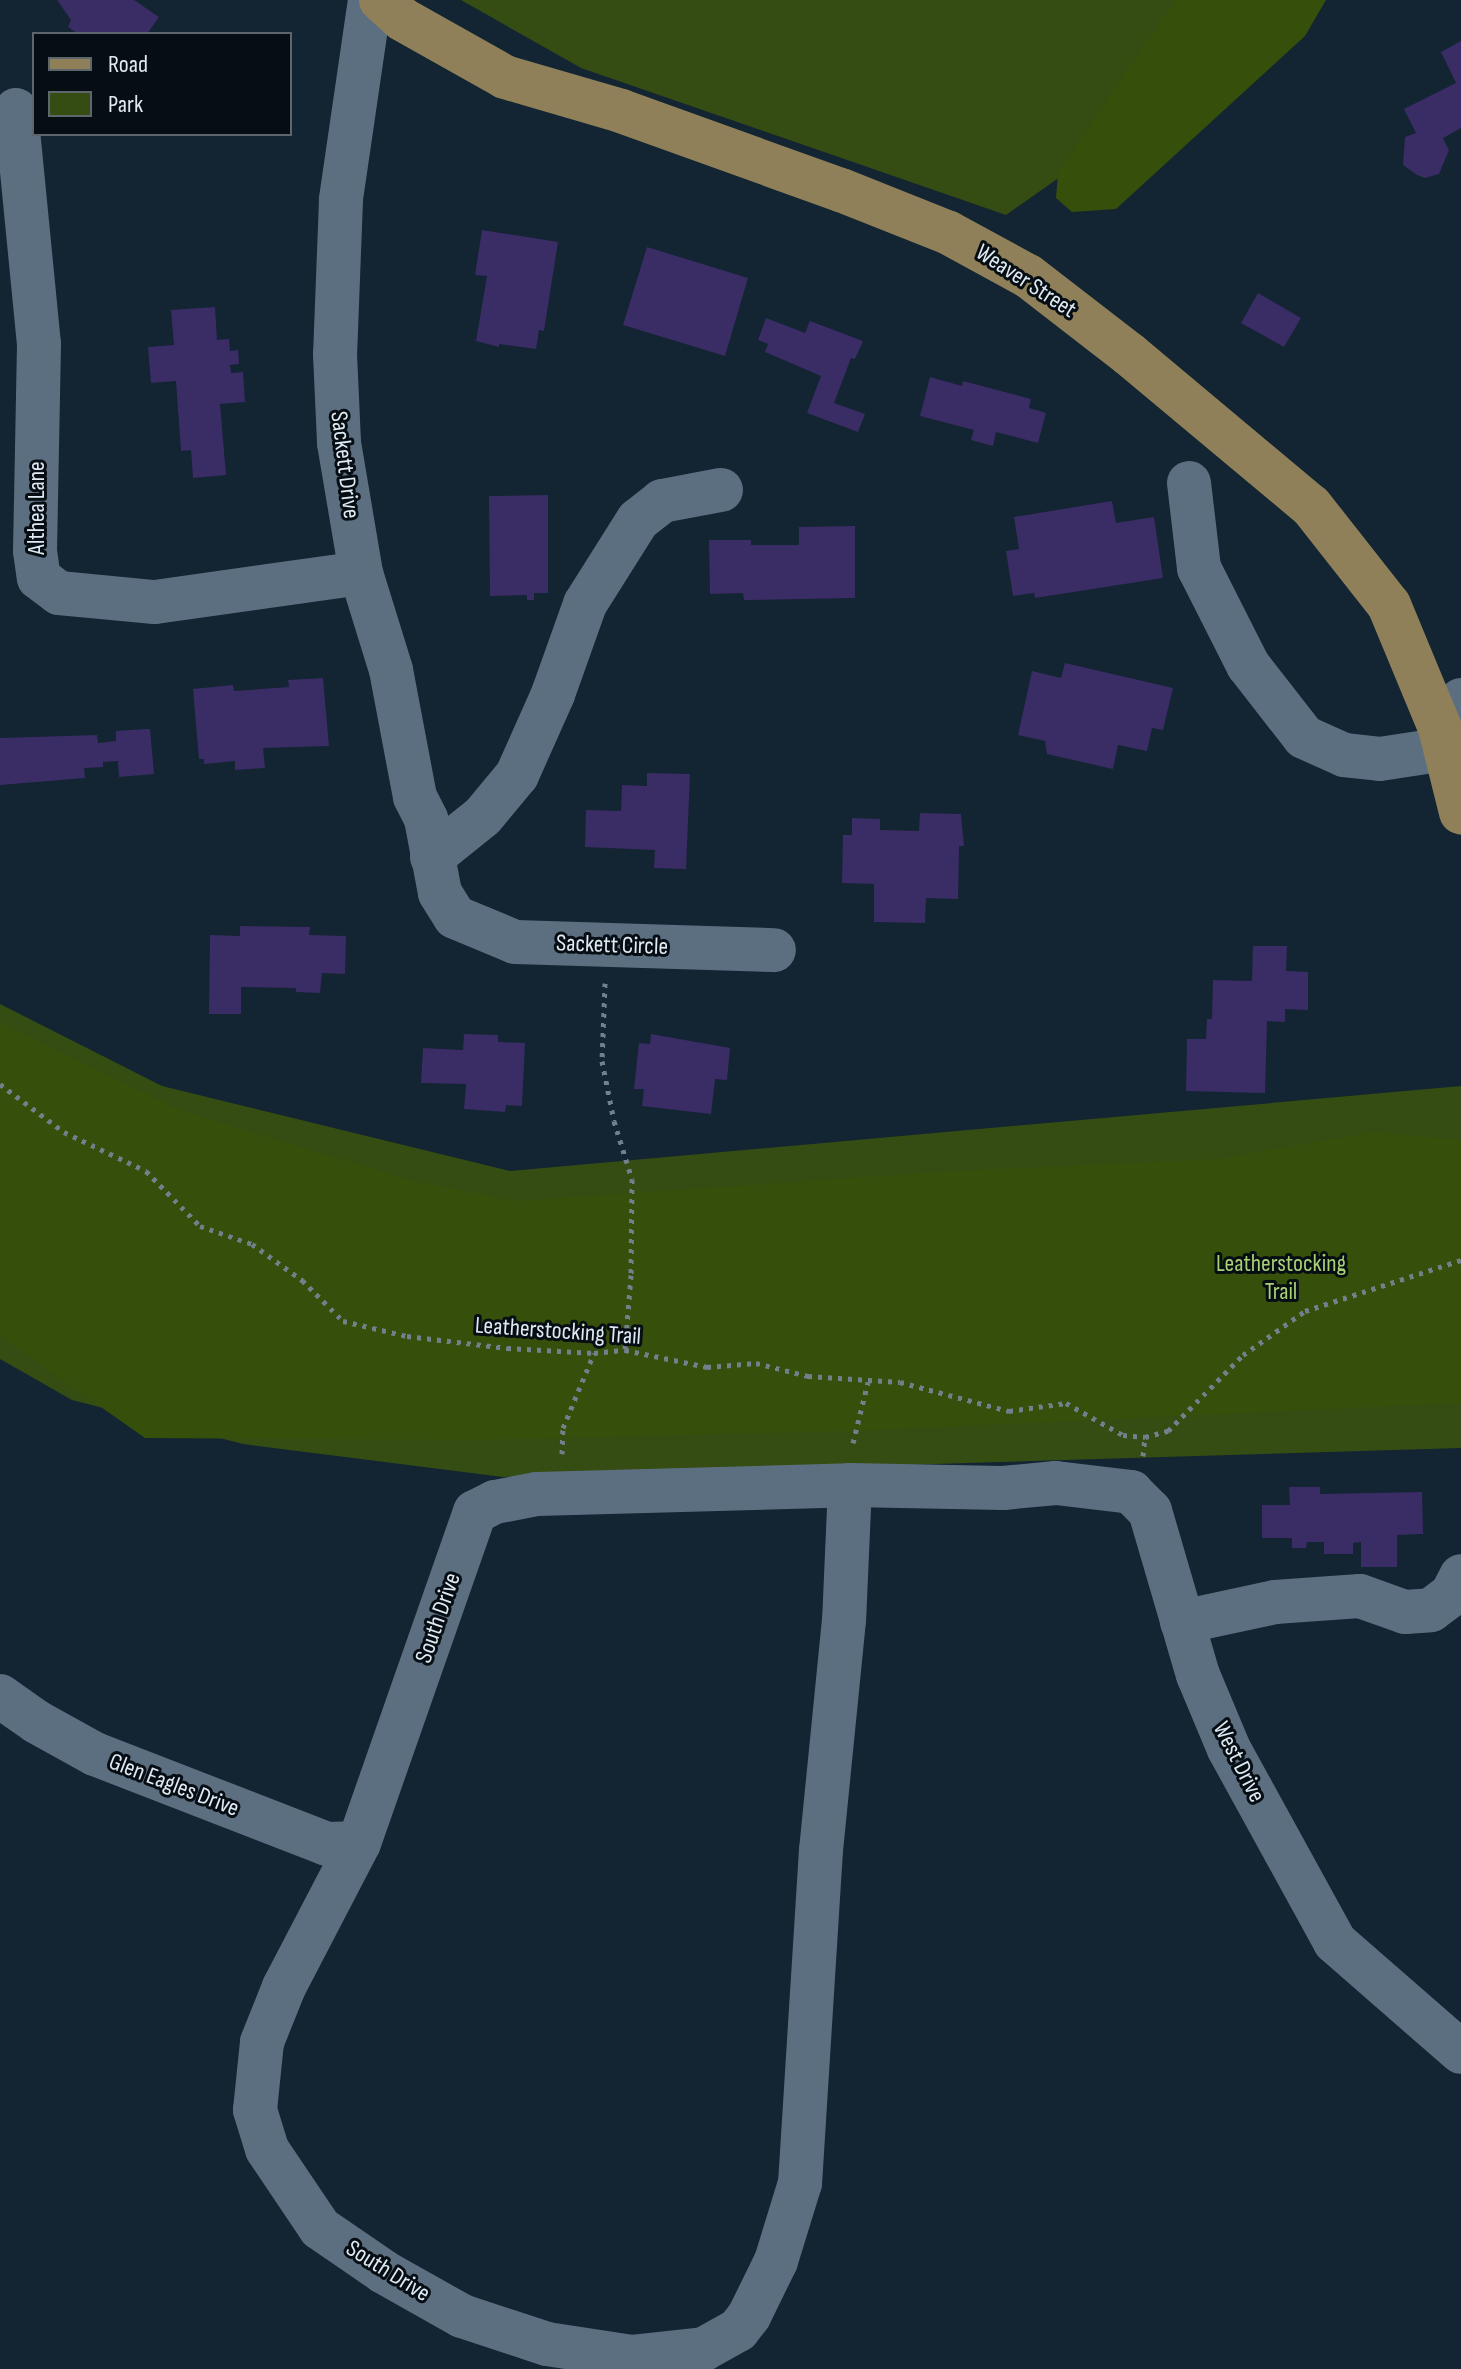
<!DOCTYPE html>
<html>
<head>
<meta charset="utf-8">
<style>
	body { margin:0 }
	#map { position:relative; width:1461px; height:2369px; overflow:hidden; background:#132432; font-family:"Sofia Sans Condensed",sans-serif }
	div>[style] { position:absolute }
	[style*='--x'] { left:calc(var(--x)*1px); top:calc(var(--y)*1px); width:calc(var(--w)*1px); rotate:calc(var(--a)*1deg) }
	.green>* { inset:0; background:#354c13 }
	.forest>* { inset:0; background:#36500c }
	.building>* { inset:0; background:#3a2c65 }
	.path>* { height:5px; margin-top:-2.5px; transform-origin:0; background:repeating-linear-gradient(90deg,#71808b 0 4px,transparent 0 10px) }
	.minor>* { height:44px; margin:-22px; padding:0 22px; transform-origin:22px; border-radius:22px; background:#5c6f80 }
	.major>* { height:44px; margin:-22px; padding:0 22px; transform-origin:22px; border-radius:22px; background:#8f8059 }
	span { translate:-50% -50%; white-space:nowrap; text-align:center; line-height:1.15; -webkit-text-stroke:6px #060d13; paint-order:stroke }
	.street-label { font-size:24px; color:#dfeaf3 }
	.park-label { font-size:24px; color:#a9d176 }
	.legend { position:absolute; left:32px; top:32px; width:260px; height:104px; box-sizing:border-box; background:#060d13; border:2px solid #5d656d; margin:0; padding:10px 14px; list-style:none; font-size:24px; color:#dfeaf3 }
	.legend li { display:flex; align-items:center; gap:16px; height:40px }
	.legend b { width:40px; border:2px solid #5d656d }
</style>
</head>
<body>
<div id="map">
	<div class="green">
		<div style="clip-path:polygon(461px 0,1312px 0,1006px 215px,581px 68px)"></div>
		<div style="clip-path:polygon(0 1004px,162px 1086px,510px 1171px,1461px 1086px,1461px 1448px,503px 1477px,243px 1444px,72px 1400px,0 1359px)"></div>
	</div>
	<div class="forest">
		<div style="clip-path:polygon(1175px 0,1326px 0,1305px 36px,1116px 209px,1072px 212px,1056px 198px,1058px 173px)"></div>
		<div style="clip-path:polygon(0 1023px,182px 1111px,418px 1182px,514px 1201px,953px 1171px,1216px 1159px,1374px 1132px,1461px 1140px,1461px 1403px,852px 1431px,478px 1440px,145px 1438px,0 1336px)"></div>
	</div>
	<div class="building">
		<div style="clip-path:polygon(57px 0,134px 0,159px 17px,147px 34px,78px 34px,68px 27px,71px 20px)"></div>
		<div style="clip-path:polygon(1461px 41px,1461px 128px,1443px 138px,1449px 150px,1439px 174px,1425px 178px,1417px 175px,1403px 165px,1405px 137px,1416px 133px,1404px 109px,1456px 83px,1441px 52px)"></div>
		<div style="clip-path:polygon(482px 230px,558px 242px,544px 331px,539px 330px,536px 349px,499px 344px,499px 347px,476px 341px,487px 276px,475px 275px)"></div>
		<div style="clip-path:polygon(647px 247px,748px 278px,725px 356px,623px 325px)"></div>
		<div style="clip-path:polygon(1258px 293px,1301px 318px,1284px 347px,1241px 323px)"></div>
		<div style="clip-path:polygon(215px 307px,217px 340px,229px 339px,230px 351px,238px 350px,239px 364px,230px 365px,231px 373px,243px 372px,245px 402px,220px 404px,226px 475px,193px 478px,191px 450px,181px 451px,176px 381px,151px 383px,148px 347px,174px 345px,171px 310px)"></div>
		<div style="clip-path:polygon(766px 318px,805px 333px,810px 321px,863px 341px,855px 359px,851px 358px,834px 403px,865px 414px,858px 432px,807px 413px,821px 376px,765px 352px,768px 344px,758px 340px)"></div>
		<div style="clip-path:polygon(930px 377px,962px 386px,963px 381px,1031px 399px,1029px 408px,1046px 413px,1038px 443px,996px 432px,993px 446px,971px 440px,974px 430px,920px 416px)"></div>
		<div style="clip-path:polygon(548px 495px,548px 593px,534px 593px,534px 600px,527px 600px,527px 595px,490px 596px,489px 496px)"></div>
		<div style="clip-path:polygon(1112px 501px,1116px 523px,1154px 517px,1163px 578px,1035px 598px,1034px 593px,1013px 596px,1006px 551px,1019px 549px,1014px 517px)"></div>
		<div style="clip-path:polygon(855px 526px,855px 598px,744px 600px,743px 593px,710px 594px,709px 540px,751px 540px,751px 545px,799px 545px,799px 527px)"></div>
		<div style="clip-path:polygon(1065px 663px,1173px 688px,1163px 730px,1152px 728px,1147px 751px,1118px 745px,1113px 769px,1047px 754px,1045px 741px,1018px 735px,1032px 671px,1061px 678px)"></div>
		<div style="clip-path:polygon(323px 678px,329px 746px,263px 748px,265px 768px,235px 770px,235px 761px,204px 764px,204px 759px,199px 759px,193px 689px,233px 685px,234px 691px,289px 687px,288px 680px)"></div>
		<div style="clip-path:polygon(146px 729px,150px 729px,154px 774px,119px 777px,118px 761px,103px 762px,103px 767px,84px 768px,85px 778px,0 785px,0 738px,97px 735px,98px 743px,116px 741px,116px 731px)"></div>
		<div style="clip-path:polygon(647px 773px,690px 774px,686px 869px,654px 868px,655px 850px,585px 847px,586px 810px,621px 811px,622px 785px,647px 786px)"></div>
		<div style="clip-path:polygon(920px 813px,961px 814px,964px 846px,959px 846px,958px 899px,926px 898px,925px 923px,874px 922px,874px 884px,842px 883px,843px 835px,852px 835px,852px 818px,880px 819px,880px 830px,919px 831px)"></div>
		<div style="clip-path:polygon(240px 926px,310px 927px,309px 935px,346px 936px,345px 974px,322px 973px,320px 993px,296px 992px,296px 988px,241px 987px,241px 1014px,209px 1014px,210px 935px,240px 936px)"></div>
		<div style="clip-path:polygon(1253px 946px,1287px 946px,1286px 971px,1308px 972px,1308px 1010px,1285px 1009px,1285px 1022px,1267px 1021px,1265px 1093px,1186px 1091px,1187px 1039px,1206px 1039px,1207px 1019px,1212px 1019px,1213px 980px,1252px 981px)"></div>
		<div style="clip-path:polygon(464px 1034px,498px 1035px,498px 1042px,525px 1043px,522px 1106px,506px 1105px,505px 1112px,464px 1109px,466px 1084px,421px 1083px,423px 1048px,463px 1050px)"></div>
		<div style="clip-path:polygon(651px 1034px,730px 1048px,727px 1080px,715px 1079px,711px 1114px,642px 1106px,644px 1089px,634px 1089px,639px 1043px,650px 1044px)"></div>
		<div style="clip-path:polygon(1289px 1487px,1320px 1487px,1320px 1494px,1422px 1492px,1423px 1534px,1397px 1535px,1397px 1567px,1361px 1567px,1361px 1542px,1353px 1543px,1353px 1554px,1324px 1554px,1324px 1542px,1307px 1542px,1306px 1548px,1292px 1548px,1292px 1538px,1262px 1538px,1262px 1505px,1290px 1505px)"></div>
	</div>
	<div class="path">
		<div style="--x:605;--y:983;--w:78;--a:92.2"></div>
		<div style="--x:602;--y:1061;--w:61;--a:78.7"></div>
		<div style="--x:614;--y:1121;--w:61;--a:72.8"></div>
		<div style="--x:632;--y:1179;--w:96;--a:90.6"></div>
		<div style="--x:631;--y:1275;--w:75;--a:94.6"></div>
		<div style="--x:0;--y:1084;--w:80;--a:36.9"></div>
		<div style="--x:64;--y:1132;--w:91;--a:25.4"></div>
		<div style="--x:146;--y:1171;--w:77;--a:45.5"></div>
		<div style="--x:200;--y:1226;--w:55;--a:19.1"></div>
		<div style="--x:252;--y:1244;--w:62;--a:35.8"></div>
		<div style="--x:302;--y:1280;--w:58;--a:45"></div>
		<div style="--x:343;--y:1321;--w:66;--a:13.2"></div>
		<div style="--x:407;--y:1336;--w:101;--a:6.8"></div>
		<div style="--x:507;--y:1348;--w:87;--a:3.3"></div>
		<div style="--x:594;--y:1353;--w:31;--a:-6"></div>
		<div style="--x:625;--y:1350;--w:84;--a:11.7"></div>
		<div style="--x:707;--y:1367;--w:49;--a:-4.7"></div>
		<div style="--x:756;--y:1363;--w:54;--a:14"></div>
		<div style="--x:808;--y:1376;--w:92;--a:3.7"></div>
		<div style="--x:900;--y:1382;--w:113;--a:14.9"></div>
		<div style="--x:1009;--y:1411;--w:58;--a:-8"></div>
		<div style="--x:1066;--y:1403;--w:65;--a:29.3"></div>
		<div style="--x:1123;--y:1435;--w:22;--a:5"></div>
		<div style="--x:1145;--y:1437;--w:24;--a:-15"></div>
		<div style="--x:1168;--y:1431;--w:107;--a:-45.4"></div>
		<div style="--x:1243;--y:1355;--w:76;--a:-35.4"></div>
		<div style="--x:1305;--y:1311;--w:164;--a:-18.1"></div>
		<div style="--x:853;--y:1443;--w:63;--a:-76.2"></div>
		<div style="--x:562;--y:1454;--w:26;--a:-88"></div>
		<div style="--x:563;--y:1428;--w:81;--a:-67.5"></div>
		<div style="--x:1143;--y:1456;--w:19;--a:-84"></div>
	</div>
	<div class="minor">
		<div style="--x:370;--y:0;--w:202;--a:98.3"></div>
		<div style="--x:341;--y:200;--w:154;--a:92.2"></div>
		<div style="--x:335;--y:354;--w:89;--a:87.4"></div>
		<div style="--x:339;--y:443;--w:132;--a:80.4"></div>
		<div style="--x:361;--y:573;--w:102;--a:72.8"></div>
		<div style="--x:391;--y:670;--w:129;--a:79.3"></div>
		<div style="--x:415;--y:797;--w:25;--a:63"></div>
		<div style="--x:426;--y:819;--w:75;--a:79.3"></div>
		<div style="--x:440;--y:893;--w:28;--a:58"></div>
		<div style="--x:455;--y:917;--w:65;--a:22.6"></div>
		<div style="--x:515;--y:942;--w:259;--a:1.8"></div>
		<div style="--x:16;--y:110;--w:235;--a:84.4"></div>
		<div style="--x:39;--y:344;--w:207;--a:91.1"></div>
		<div style="--x:35;--y:551;--w:27;--a:82"></div>
		<div style="--x:39;--y:578;--w:25;--a:37"></div>
		<div style="--x:59;--y:593;--w:96;--a:5.4"></div>
		<div style="--x:155;--y:602;--w:208;--a:-8"></div>
		<div style="--x:1189;--y:483;--w:86;--a:83.3"></div>
		<div style="--x:1199;--y:568;--w:109;--a:63.2"></div>
		<div style="--x:1248;--y:665;--w:91;--a:52.1"></div>
		<div style="--x:1304;--y:737;--w:44;--a:24.2"></div>
		<div style="--x:1344;--y:755;--w:36;--a:6"></div>
		<div style="--x:1380;--y:759;--w:66;--a:-8.7"></div>
		<div style="--x:1440;--y:728;--w:35;--a:-53"></div>
		<div style="--x:432;--y:857;--w:65;--a:-38.8"></div>
		<div style="--x:483;--y:816;--w:53;--a:-50.3"></div>
		<div style="--x:517;--y:775;--w:89;--a:-66"></div>
		<div style="--x:553;--y:694;--w:96;--a:-70.4"></div>
		<div style="--x:585;--y:604;--w:99;--a:-57.8"></div>
		<div style="--x:638;--y:520;--w:31;--a:-38"></div>
		<div style="--x:662;--y:501;--w:60;--a:-10.6"></div>
		<div style="--x:850;--y:1485;--w:135;--a:92.5"></div>
		<div style="--x:844;--y:1620;--w:231;--a:95.7"></div>
		<div style="--x:821;--y:1850;--w:334;--a:93.6"></div>
		<div style="--x:800;--y:2183;--w:82;--a:107.1"></div>
		<div style="--x:776;--y:2261;--w:61;--a:116.1"></div>
		<div style="--x:749;--y:2316;--w:18;--a:128"></div>
		<div style="--x:738;--y:2330;--w:39;--a:151"></div>
		<div style="--x:704;--y:2349;--w:72;--a:173.7"></div>
		<div style="--x:632;--y:2357;--w:86;--a:-171.3"></div>
		<div style="--x:547;--y:2344;--w:89;--a:-161.8"></div>
		<div style="--x:462;--y:2316;--w:90;--a:-150.6"></div>
		<div style="--x:384;--y:2272;--w:78;--a:-145.5"></div>
		<div style="--x:320;--y:2228;--w:95;--a:-123.9"></div>
		<div style="--x:267;--y:2149;--w:41;--a:-107.1"></div>
		<div style="--x:255;--y:2110;--w:68;--a:-84.1"></div>
		<div style="--x:262;--y:2042;--w:59;--a:-68.2"></div>
		<div style="--x:284;--y:1987;--w:162;--a:-62.5"></div>
		<div style="--x:359;--y:1843;--w:351;--a:-70.7"></div>
		<div style="--x:475;--y:1512;--w:22;--a:-27"></div>
		<div style="--x:495;--y:1502;--w:43;--a:-10.8"></div>
		<div style="--x:537;--y:1494;--w:313;--a:-1.6"></div>
		<div style="--x:850;--y:1485;--w:153;--a:1.1"></div>
		<div style="--x:1003;--y:1488;--w:53;--a:-5.4"></div>
		<div style="--x:1056;--y:1483;--w:76;--a:6.8"></div>
		<div style="--x:1131;--y:1492;--w:27;--a:45"></div>
		<div style="--x:1150;--y:1511;--w:171;--a:73.7"></div>
		<div style="--x:1198;--y:1675;--w:80;--a:67.3"></div>
		<div style="--x:1229;--y:1749;--w:220;--a:61.2"></div>
		<div style="--x:1335;--y:1942;--w:167;--a:41.1"></div>
		<div style="--x:1182;--y:1622;--w:95;--a:-12.1"></div>
		<div style="--x:1275;--y:1602;--w:85;--a:-4"></div>
		<div style="--x:1360;--y:1596;--w:48;--a:19.6"></div>
		<div style="--x:1405;--y:1612;--w:26;--a:-4"></div>
		<div style="--x:1431;--y:1610;--w:26;--a:-37"></div>
		<div style="--x:1452;--y:1594;--w:20;--a:-63"></div>
		<div style="--x:0;--y:1696;--w:45;--a:35.1"></div>
		<div style="--x:37;--y:1722;--w:66;--a:28.9"></div>
		<div style="--x:95;--y:1754;--w:249;--a:21.2"></div>
		<div style="--x:327;--y:1844;--w:32;--a:-2"></div>
	</div>
	<div class="major">
		<div style="--x:381;--y:0;--w:28;--a:42"></div>
		<div style="--x:402;--y:19;--w:118;--a:29.4"></div>
		<div style="--x:505;--y:77;--w:121;--a:16.3"></div>
		<div style="--x:621;--y:111;--w:234;--a:19.8"></div>
		<div style="--x:841;--y:190;--w:116;--a:21.7"></div>
		<div style="--x:949;--y:233;--w:90;--a:28.6"></div>
		<div style="--x:1028;--y:276;--w:128;--a:37.7"></div>
		<div style="--x:1129;--y:354;--w:237;--a:39.9"></div>
		<div style="--x:1311;--y:506;--w:126;--a:51.8"></div>
		<div style="--x:1389;--y:605;--w:133;--a:67.5"></div>
		<div style="--x:1440;--y:728;--w:87;--a:76"></div>
	</div>
	<div class="street-label">
		<span style="left:1026px;top:281px;rotate:33deg">Weaver Street</span>
		<span style="left:345px;top:465px;rotate:83deg">Sackett Drive</span>
		<span style="left:37px;top:508px;rotate:-90deg">Althea Lane</span>
		<span style="left:612px;top:945px;rotate:2deg">Sackett Circle</span>
		<span style="left:558px;top:1331px;rotate:4deg">Leatherstocking Trail</span>
		<span style="left:438px;top:1618px;rotate:-71deg">South Drive</span>
		<span style="left:1239px;top:1762px;rotate:63deg">West Drive</span>
		<span style="left:174px;top:1785px;rotate:21deg">Glen Eagles Drive</span>
		<span style="left:388px;top:2271px;rotate:32deg">South Drive</span>
	</div>
	<div class="park-label">
		<span style="left:1281px;top:1278px">Leatherstocking<br>Trail</span>
	</div>
	<ul class="legend">
	<li><b style="height:10px;background:#8f8059"></b>Road</li>
	<li><b style="height:22px;background:#354c13"></b>Park</li>
	</ul>
</div>
</body>
</html>
